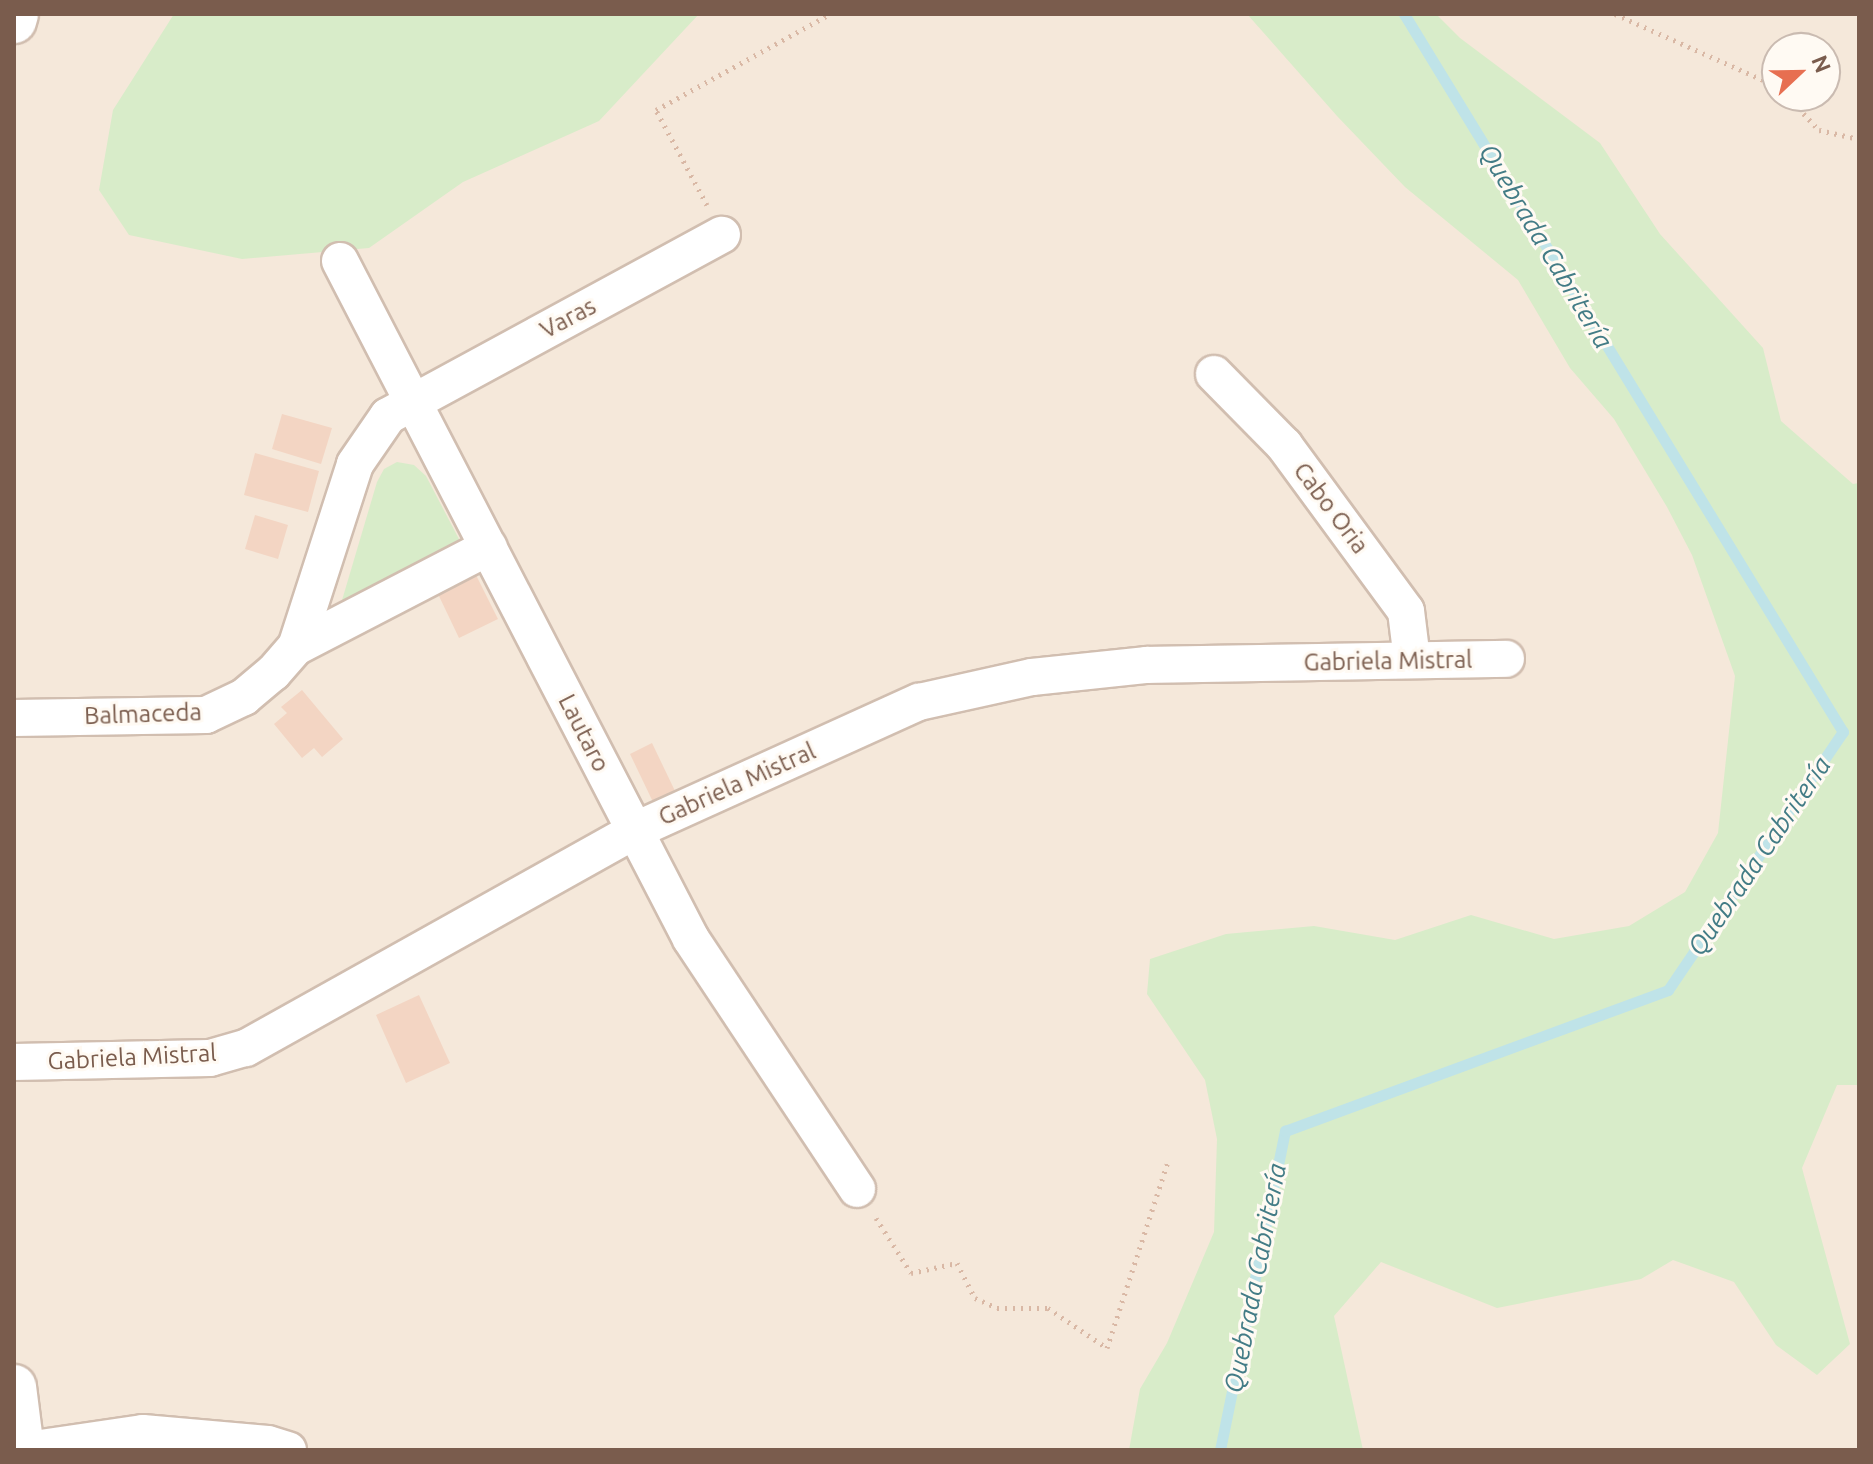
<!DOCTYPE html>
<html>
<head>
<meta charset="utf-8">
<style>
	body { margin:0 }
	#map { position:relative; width:1873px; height:1464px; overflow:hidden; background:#fdf6ec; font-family:Ubuntu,sans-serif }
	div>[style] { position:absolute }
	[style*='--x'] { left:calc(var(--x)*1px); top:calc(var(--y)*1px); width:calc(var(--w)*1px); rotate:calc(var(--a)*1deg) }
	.residential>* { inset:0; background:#f5e8da }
	.green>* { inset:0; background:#d8ecc9 }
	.stream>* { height:11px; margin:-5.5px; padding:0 5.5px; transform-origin:5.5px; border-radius:5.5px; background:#bfe3e8 }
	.building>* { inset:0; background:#f3d5c3 }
	.path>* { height:5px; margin-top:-2.5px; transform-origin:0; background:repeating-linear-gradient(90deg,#d9b8a5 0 2px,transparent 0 8px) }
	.roads { filter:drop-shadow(2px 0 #d1beb0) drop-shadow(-2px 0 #d1beb0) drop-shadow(0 2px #d1beb0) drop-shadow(0 -2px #d1beb0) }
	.street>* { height:36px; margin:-18px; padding:0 18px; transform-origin:18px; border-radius:18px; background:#fff }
	.secondary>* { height:44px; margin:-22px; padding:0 22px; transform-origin:22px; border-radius:22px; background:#fff }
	span { translate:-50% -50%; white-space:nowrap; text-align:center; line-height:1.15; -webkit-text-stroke:6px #fffaf3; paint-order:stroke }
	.street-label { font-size:24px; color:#7a5c4d }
	.water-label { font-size:26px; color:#437c86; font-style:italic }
	.frame { position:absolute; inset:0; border:16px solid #7a5c4d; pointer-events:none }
	.north { position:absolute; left:1761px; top:32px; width:80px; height:80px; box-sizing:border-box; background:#fffaf3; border:2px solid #cabbb1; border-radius:50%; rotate:68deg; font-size:22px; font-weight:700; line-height:32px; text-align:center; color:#7a5c4d }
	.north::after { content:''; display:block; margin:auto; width:28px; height:36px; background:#e76f51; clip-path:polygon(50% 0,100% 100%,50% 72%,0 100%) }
</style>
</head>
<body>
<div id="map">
	<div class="residential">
		<div style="clip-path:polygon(14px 14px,1260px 14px,1525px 273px,1675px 503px,1745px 675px,1728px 836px,1692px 899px,1633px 935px,1214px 1077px,1224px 1234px,1139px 1450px,14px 1450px)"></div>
		<div style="clip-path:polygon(evenodd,1423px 14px,1859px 14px,1859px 493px,1773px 426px,1423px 14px,1777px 48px,1825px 48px,1825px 96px,1777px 96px,1777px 48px)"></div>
		<div style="clip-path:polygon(1831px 1074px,1859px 1076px,1859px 1450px,1353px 1450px,1324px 1314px,1379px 1251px,1792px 1167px)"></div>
	</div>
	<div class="green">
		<div style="clip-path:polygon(174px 14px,699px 14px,599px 121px,463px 182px,369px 248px,242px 259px,129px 235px,99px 190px,113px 110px)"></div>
		<div style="clip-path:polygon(1247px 14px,1436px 14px,1460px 38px,1600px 143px,1660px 234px,1763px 348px,1781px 421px,1853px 484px,1859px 483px,1859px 1085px,1837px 1085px,1802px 1168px,1850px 1344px,1817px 1375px,1776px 1345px,1734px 1282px,1673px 1260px,1641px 1279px,1497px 1308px,1381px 1262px,1334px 1316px,1363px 1450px,1129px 1450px,1140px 1389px,1167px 1343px,1214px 1232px,1217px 1139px,1205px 1080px,1147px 994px,1150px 959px,1226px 934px,1314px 926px,1395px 940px,1471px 915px,1554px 939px,1629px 926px,1685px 892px,1718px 833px,1735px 676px,1692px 555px,1667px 507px,1614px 419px,1570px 368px,1518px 280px,1405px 187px,1337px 116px)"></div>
		<div style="clip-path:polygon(397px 462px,414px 465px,426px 476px,460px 541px,340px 607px,377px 482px,384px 469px)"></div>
	</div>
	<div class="stream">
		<div style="--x:1220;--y:1450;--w:326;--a:-78.5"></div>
		<div style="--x:1285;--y:1131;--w:408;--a:-20.2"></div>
		<div style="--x:1668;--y:990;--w:312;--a:-55.9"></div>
		<div style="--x:1843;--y:732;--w:842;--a:-121.44"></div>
	</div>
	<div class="building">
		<div style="clip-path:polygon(282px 414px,332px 428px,321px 464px,272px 449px)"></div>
		<div style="clip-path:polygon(255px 453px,319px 471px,308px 512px,244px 495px)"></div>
		<div style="clip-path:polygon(255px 515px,288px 525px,278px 559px,245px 549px)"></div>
		<div style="clip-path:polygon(476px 575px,498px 619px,459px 638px,438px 594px)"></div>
		<div style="clip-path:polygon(302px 690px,343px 739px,322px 757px,314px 748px,302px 758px,274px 724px,287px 713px,281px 707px)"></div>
		<div style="clip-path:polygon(652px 743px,675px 791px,653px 802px,630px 754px)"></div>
		<div style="clip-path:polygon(419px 995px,450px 1063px,406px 1083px,376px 1015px)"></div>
	</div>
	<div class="path">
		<div style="--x:1615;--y:14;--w:177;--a:24"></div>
		<div style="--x:1787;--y:96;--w:47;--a:46.7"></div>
		<div style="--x:1819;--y:130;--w:41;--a:12.7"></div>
		<div style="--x:707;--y:205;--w:108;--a:-118.2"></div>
		<div style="--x:656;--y:110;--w:199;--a:-28.9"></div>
		<div style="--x:876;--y:1218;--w:65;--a:57.5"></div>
		<div style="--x:911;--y:1273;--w:47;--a:-12.3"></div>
		<div style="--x:957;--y:1263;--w:39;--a:63"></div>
		<div style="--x:975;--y:1298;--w:24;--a:24"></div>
		<div style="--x:997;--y:1308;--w:51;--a:0"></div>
		<div style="--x:1048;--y:1308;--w:71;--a:34.1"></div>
		<div style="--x:1107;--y:1348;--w:197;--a:-71.9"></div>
	</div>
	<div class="roads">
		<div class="street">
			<div style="--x:340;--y:261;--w:763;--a:62.63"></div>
			<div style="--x:691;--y:939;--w:300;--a:56.4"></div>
			<div style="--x:1214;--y:374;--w:100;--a:45.4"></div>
			<div style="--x:1284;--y:445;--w:206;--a:53.7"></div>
			<div style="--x:1406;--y:611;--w:49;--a:83"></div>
			<div style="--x:296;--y:647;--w:192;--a:-72.1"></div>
			<div style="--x:355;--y:464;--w:58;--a:-55.5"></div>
			<div style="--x:388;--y:416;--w:380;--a:-28.5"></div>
			<div style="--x:14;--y:718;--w:192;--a:-0.9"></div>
			<div style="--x:206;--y:715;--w:42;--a:-25.3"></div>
			<div style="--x:244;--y:697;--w:38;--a:-40"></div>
			<div style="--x:273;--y:673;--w:35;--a:-49"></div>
			<div style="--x:296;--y:647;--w:217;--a:-27.4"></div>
			<div style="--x:14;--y:1062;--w:196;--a:-1.2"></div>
			<div style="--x:210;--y:1058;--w:37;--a:-16"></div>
			<div style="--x:246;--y:1048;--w:445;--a:-29.2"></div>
			<div style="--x:634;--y:831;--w:313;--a:-24.4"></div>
			<div style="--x:919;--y:702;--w:116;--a:-12.5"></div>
			<div style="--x:1032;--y:677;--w:116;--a:-6"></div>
			<div style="--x:1147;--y:665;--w:359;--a:-1"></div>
			<div style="--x:27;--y:1450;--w:117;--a:-8.3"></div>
			<div style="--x:143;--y:1433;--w:125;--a:5"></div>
			<div style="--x:268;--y:1444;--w:21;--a:17"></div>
		</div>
		<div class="secondary">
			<div style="--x:14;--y:21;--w:7;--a:-74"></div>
			<div style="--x:14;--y:1387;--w:64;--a:82.8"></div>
		</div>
	</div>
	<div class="street-label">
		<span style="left:568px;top:318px;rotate:-28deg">Varas</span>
		<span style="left:1331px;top:508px;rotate:53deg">Cabo Oria</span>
		<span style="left:1388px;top:661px;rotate:-1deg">Gabriela Mistral</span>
		<span style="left:143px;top:714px;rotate:-2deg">Balmaceda</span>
		<span style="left:584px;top:733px;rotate:63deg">Lautaro</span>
		<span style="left:737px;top:784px;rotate:-24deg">Gabriela Mistral</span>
		<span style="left:132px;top:1057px;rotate:-3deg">Gabriela Mistral</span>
	</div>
	<div class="water-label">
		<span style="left:1546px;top:246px;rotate:59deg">Quebrada Cabritería</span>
		<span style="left:1759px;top:856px;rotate:-56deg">Quebrada Cabritería</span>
		<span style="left:1255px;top:1278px;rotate:-79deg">Quebrada Cabritería</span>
	</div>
	<div class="frame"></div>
	<div class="north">N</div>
</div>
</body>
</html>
